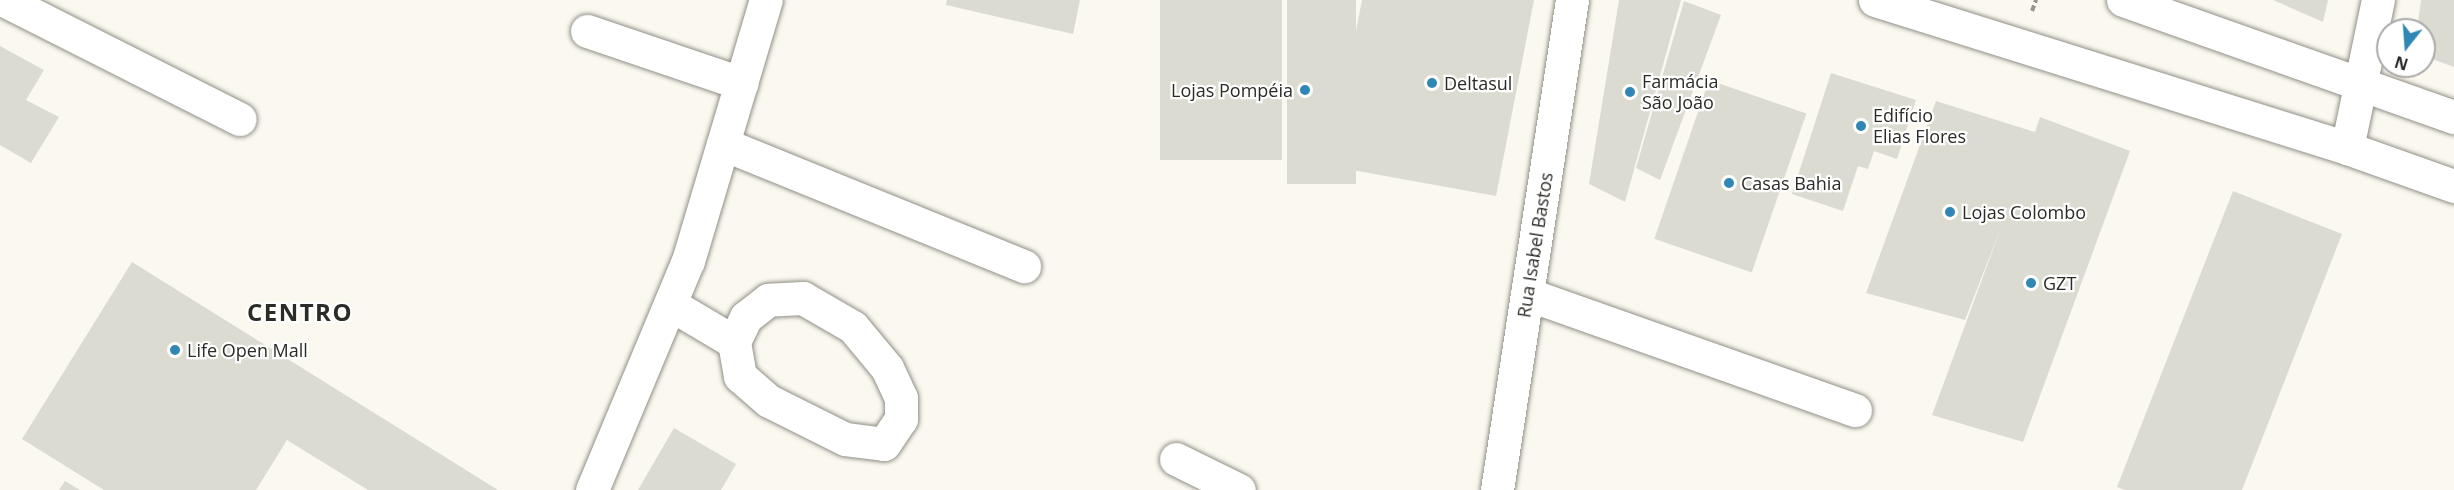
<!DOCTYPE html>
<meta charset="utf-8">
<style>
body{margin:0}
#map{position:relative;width:2454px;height:490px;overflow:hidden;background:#faf8ef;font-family:"Open Sans",sans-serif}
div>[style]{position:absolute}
.building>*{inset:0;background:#dcdbd2;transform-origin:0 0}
.path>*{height:4px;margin-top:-2px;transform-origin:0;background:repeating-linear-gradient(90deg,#96958e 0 6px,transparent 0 9px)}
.roads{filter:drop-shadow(0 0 2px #919088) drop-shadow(0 0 2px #919088)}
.minor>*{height:33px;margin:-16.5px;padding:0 16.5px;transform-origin:16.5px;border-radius:16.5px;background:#fff}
.major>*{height:33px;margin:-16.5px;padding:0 16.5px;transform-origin:16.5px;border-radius:16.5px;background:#fff}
.dots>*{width:16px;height:16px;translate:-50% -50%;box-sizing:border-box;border:3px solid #fff;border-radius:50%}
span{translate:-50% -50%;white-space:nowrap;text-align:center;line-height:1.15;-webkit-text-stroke:4.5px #fff;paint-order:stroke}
.poi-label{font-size:18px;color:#2b2b27}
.left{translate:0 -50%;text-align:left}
.right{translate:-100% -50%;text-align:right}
.street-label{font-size:18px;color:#2b2b27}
.district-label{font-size:24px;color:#2b2b27;font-weight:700;letter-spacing:1.5px}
.north{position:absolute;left:2376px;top:18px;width:60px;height:60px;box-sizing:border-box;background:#fff;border:2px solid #aaaaa9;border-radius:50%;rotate:197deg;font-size:16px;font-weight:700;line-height:24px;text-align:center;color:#2b2b27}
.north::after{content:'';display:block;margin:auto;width:21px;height:27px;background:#3087b5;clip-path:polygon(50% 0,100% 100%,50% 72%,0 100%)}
</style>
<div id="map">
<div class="building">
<i style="clip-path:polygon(947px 0,1080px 0,1073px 34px,946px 5px)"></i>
<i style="left:1160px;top:0;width:122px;height:160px"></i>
<i style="left:1287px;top:0;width:69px;height:184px"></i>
<i style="clip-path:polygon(1362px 0,1534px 0,1496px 196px,1330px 166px)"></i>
<i style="clip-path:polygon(1619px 0,1681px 0,1625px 202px,1589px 184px)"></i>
<i style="clip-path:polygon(2273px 0,2328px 0,2323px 22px)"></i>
<i style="clip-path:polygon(2421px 0,2454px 0,2454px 67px,2424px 56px,2424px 30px,2417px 30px)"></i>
<i style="clip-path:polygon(1684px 1px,1721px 15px,1660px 180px,1636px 168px)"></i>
<i style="clip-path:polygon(0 46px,44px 70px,26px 100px,59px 117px,31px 163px,0 145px)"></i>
<i style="clip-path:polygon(1831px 73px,1916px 100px,1897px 159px,1874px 151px,1868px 169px,1858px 166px,1843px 211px,1792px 194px)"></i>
<i style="left:1709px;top:80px;width:103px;height:168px;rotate:19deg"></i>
<i style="clip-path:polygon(1936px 101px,2035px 132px,2040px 117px,2130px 151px,2023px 442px,1932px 415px,2002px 225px,1965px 320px,1866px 293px)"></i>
<i style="clip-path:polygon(2233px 191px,2342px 234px,2242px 490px,2125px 490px,2117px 487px)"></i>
<i style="clip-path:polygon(132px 262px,498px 490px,368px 490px,287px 440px,256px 490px,104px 490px,22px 439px)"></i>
<i style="clip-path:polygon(674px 428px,736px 464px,721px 490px,638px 490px)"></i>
<i style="clip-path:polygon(65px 481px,80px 490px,59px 490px)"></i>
</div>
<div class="path">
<i style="left:2032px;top:11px;width:12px;rotate:-70deg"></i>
</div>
<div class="roads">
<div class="minor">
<i style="left:4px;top:0;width:264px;rotate:26.8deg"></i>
<i style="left:587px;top:31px;width:163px;rotate:18.7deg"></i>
<i style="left:723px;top:144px;width:325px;rotate:22.1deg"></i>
<i style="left:2347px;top:148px;width:151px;rotate:-78.2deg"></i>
<i style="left:1527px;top:294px;width:348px;rotate:19.5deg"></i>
<i style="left:670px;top:304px;width:74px;rotate:30.7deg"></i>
<i style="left:734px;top:342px;width:35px;rotate:80deg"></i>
<i style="left:740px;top:376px;width:38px;rotate:41deg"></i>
<i style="left:769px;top:401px;width:85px;rotate:26.6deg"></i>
<i style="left:845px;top:439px;width:39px;rotate:7deg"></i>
<i style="left:884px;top:444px;width:30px;rotate:-56deg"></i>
<i style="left:901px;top:419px;width:21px;rotate:-90deg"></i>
<i style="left:901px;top:398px;width:33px;rotate:-115deg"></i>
<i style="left:887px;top:368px;width:53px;rotate:-129.7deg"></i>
<i style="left:853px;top:327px;width:58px;rotate:-149.9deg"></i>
<i style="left:803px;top:298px;width:35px;rotate:177deg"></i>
<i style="left:768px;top:300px;width:28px;rotate:142deg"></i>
<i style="left:746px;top:317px;width:28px;rotate:116deg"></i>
<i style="left:1176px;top:459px;width:70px;rotate:26.2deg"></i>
<i style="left:592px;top:490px;width:248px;rotate:-67.3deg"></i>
<i style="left:688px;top:261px;width:272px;rotate:-73.4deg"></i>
<i style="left:1497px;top:490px;width:496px;rotate:-81.3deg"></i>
</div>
<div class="major">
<i style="left:1875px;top:0;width:495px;rotate:17.4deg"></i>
<i style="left:2347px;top:148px;width:114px;rotate:19.6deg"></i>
<i style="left:2123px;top:0;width:351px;rotate:19.5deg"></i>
</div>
</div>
<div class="dots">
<i style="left:1432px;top:83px;background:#3087b5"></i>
<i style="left:1305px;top:90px;background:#3087b5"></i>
<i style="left:1630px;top:92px;background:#3087b5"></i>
<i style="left:1861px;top:126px;background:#3087b5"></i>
<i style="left:1729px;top:183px;background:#3087b5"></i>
<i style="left:1950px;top:212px;background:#3087b5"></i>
<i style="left:2031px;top:283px;background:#3087b5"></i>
<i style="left:175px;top:350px;background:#3087b5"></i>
</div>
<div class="poi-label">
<span class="left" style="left:1642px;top:92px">Farmácia<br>São João</span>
<span class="left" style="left:1444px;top:83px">Deltasul</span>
<span class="right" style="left:1293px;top:90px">Lojas Pompéia</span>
<span class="left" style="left:1873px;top:126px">Edifício<br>Elias Flores</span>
<span class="left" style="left:1741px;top:183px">Casas Bahia</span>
<span class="left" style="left:1962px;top:212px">Lojas Colombo</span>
<span class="left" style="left:2043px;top:283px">GZT</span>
<span class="left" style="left:187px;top:350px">Life Open Mall</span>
</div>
<div class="street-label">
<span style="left:1535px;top:245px;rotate:-81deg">Rua Isabel Bastos</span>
</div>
<div class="district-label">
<span style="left:300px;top:312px">CENTRO</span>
</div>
<div class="north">N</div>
</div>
